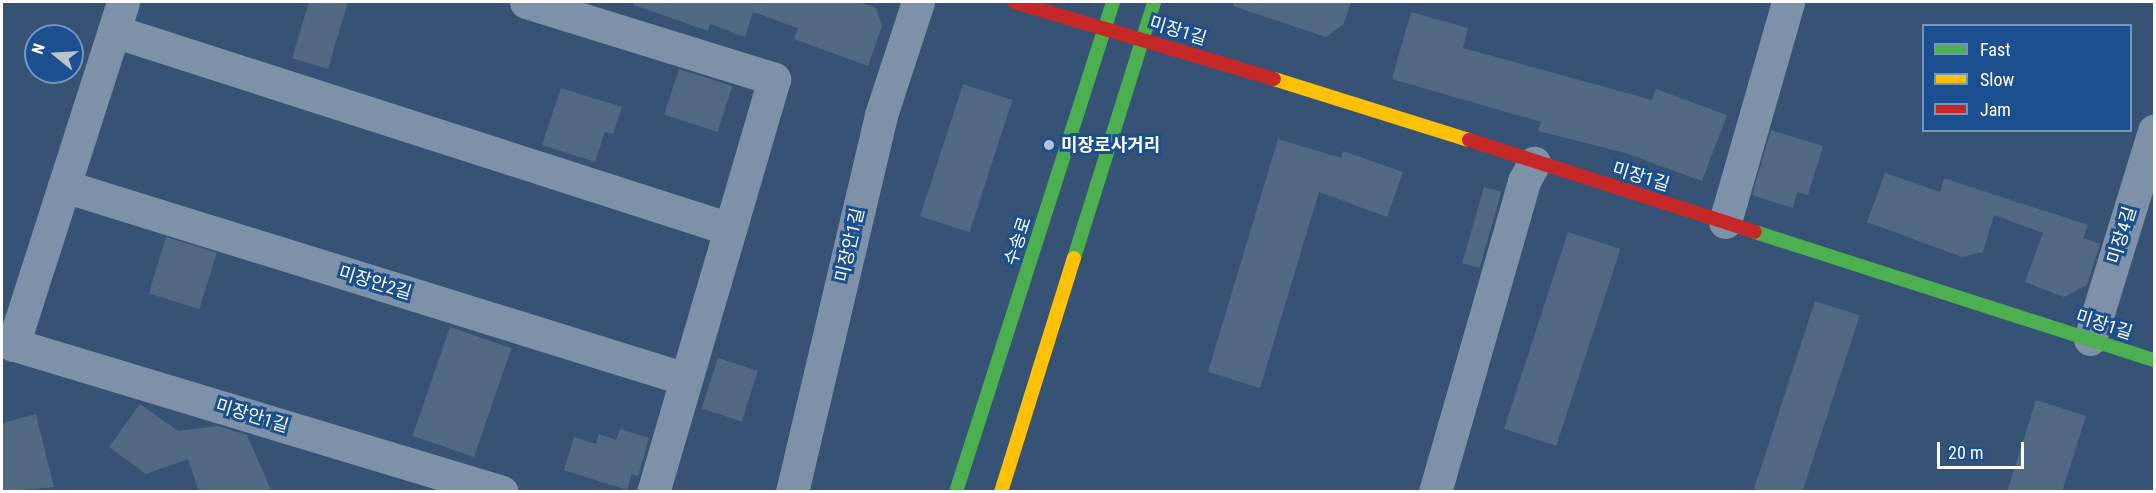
<!DOCTYPE html>
<meta charset="utf-8">
<style>
body{margin:0}
#map{position:relative;width:2156px;height:493px;overflow:hidden;background:#365274;font-family:"Roboto Condensed","Noto Sans KR",sans-serif}
div>[style]{position:absolute}
.building>*{inset:0;background:#526984;transform-origin:0 0}
.street>*{height:33px;margin:-16.5px;padding:0 16.5px;transform-origin:16.5px;border-radius:16.5px;background:#7d92a8}
.fast>*{height:14px;margin:-7px;padding:0 7px;transform-origin:7px;border-radius:7px;background:#4caf50}
.slow>*{height:14px;margin:-7px;padding:0 7px;transform-origin:7px;border-radius:7px;background:#ffc107}
.jam>*{height:14px;margin:-7px;padding:0 7px;transform-origin:7px;border-radius:7px;background:#c62828}
.dots>*{width:16px;height:16px;translate:-50% -50%;box-sizing:border-box;border:3px solid #1b4f8f;border-radius:50%}
span{translate:-50% -50%;white-space:nowrap;text-align:center;line-height:1.15;-webkit-text-stroke:6px #1b4f8f;paint-order:stroke}
.street-label{font-size:18px;color:#fff}
.poi-label{font-size:18px;color:#fff;font-weight:700}
.left{translate:0 -50%;text-align:left}
.frame{position:absolute;inset:0;border:3px solid #fff;pointer-events:none}
.legend{position:absolute;left:1922px;top:24px;width:210px;height:108px;box-sizing:border-box;background:#1b4f8f;border:2px solid #7695bc;margin:0;padding:8px 10px;list-style:none;font-size:18px;color:#fff}
.legend li{display:flex;align-items:center;gap:12px;height:30px}
.legend b{width:30px;border:2px solid #7695bc}
.north{position:absolute;left:24px;top:24px;width:60px;height:60px;box-sizing:border-box;background:#1b4f8f;border:2px solid #7695bc;border-radius:50%;rotate:288deg;font-size:16px;font-weight:700;line-height:24px;text-align:center;color:#fff}
.north::after{content:'';display:block;margin:auto;width:21px;height:27px;background:#b9c2ce;clip-path:polygon(50% 0,100% 100%,50% 72%,0 100%)}
.scale{position:absolute;left:1937px;top:442px;width:87px;height:27px;box-sizing:border-box;border:3px solid #fff;border-top:0;padding-left:8px;font-size:18px;line-height:21px;white-space:nowrap;color:#fff;-webkit-text-stroke:4px #1b4f8f;paint-order:stroke}
</style>
<div id="map">
<div class="building">
<i style="clip-path:polygon(309px 2px,348px 2px,328px 69px,292px 58px)"></i>
<i style="clip-path:polygon(634px 2px,859px 2px,876px 8px,882px 26px,868px 66px,794px 39px,798px 28px,753px 12px,745px 37px,710px 24px,708px 31px,634px 5px)"></i>
<i style="clip-path:polygon(1234px 2px,1351px 2px,1343px 25px,1326px 37px,1233px 6px)"></i>
<i style="clip-path:polygon(1411px 12px,1468px 28px,1463px 48px,1652px 100px,1656px 89px,1727px 115px,1702px 181px,1625px 153px,1538px 131px,1541px 122px,1392px 79px)"></i>
<i style="left:679px;top:69px;width:56px;height:48px;rotate:18deg"></i>
<i style="left:963px;top:84px;width:52px;height:139px;rotate:18deg"></i>
<i style="clip-path:polygon(561px 88px,622px 107px,613px 134px,605px 132px,595px 162px,542px 145px)"></i>
<i style="clip-path:polygon(1771px 130px,1823px 146px,1808px 195px,1797px 192px,1793px 208px,1752px 195px)"></i>
<i style="clip-path:polygon(1278px 139px,1341px 158px,1343px 151px,1403px 172px,1387px 217px,1319px 192px,1260px 388px,1208px 372px)"></i>
<i style="clip-path:polygon(1885px 173px,1940px 192px,1944px 178px,2088px 225px,2083px 238px,2100px 244px,2087px 285px,2064px 297px,2025px 282px,2043px 233px,1994px 215px,1983px 252px,1962px 257px,1867px 222px)"></i>
<i style="left:1484px;top:187px;width:18px;height:79px;rotate:16deg"></i>
<i style="left:1568px;top:232px;width:55px;height:207px;rotate:18deg"></i>
<i style="left:166px;top:237px;width:53px;height:59px;rotate:17deg"></i>
<i style="left:1815px;top:301px;width:47px;height:201px;rotate:18deg"></i>
<i style="left:450px;top:327px;width:65px;height:115px;rotate:19deg"></i>
<i style="left:718px;top:358px;width:42px;height:53px;rotate:18deg"></i>
<i style="clip-path:polygon(2036px 400px,2086px 416px,2062px 492px,2007px 492px)"></i>
<i style="clip-path:polygon(140px 404px,178px 431px,218px 426px,247px 435px,272px 492px,199px 492px,188px 459px,146px 474px,109px 447px)"></i>
<i style="clip-path:polygon(36px 414px,54px 487px,2px 492px,2px 423px)"></i>
<i style="clip-path:polygon(620px 429px,649px 438px,638px 476px,632px 474px,627px 490px,564px 470px,574px 437px,596px 444px,599px 434px,616px 440px)"></i>
</div>
<div class="street">
<i style="left:526px;top:2px;width:260px;rotate:17.2deg"></i>
<i style="left:774px;top:79px;width:430px;rotate:106.3deg"></i>
<i style="left:114px;top:31px;width:647px;rotate:17.82deg"></i>
<i style="left:64px;top:186px;width:651px;rotate:17.24deg"></i>
<i style="left:1725px;top:222px;width:229px;rotate:-74deg"></i>
<i style="left:2090px;top:339px;width:218px;rotate:-72.9deg"></i>
<i style="left:2px;top:341px;width:522px;rotate:16.8deg"></i>
<i style="left:13px;top:345px;width:360px;rotate:-72.2deg"></i>
<i style="left:792px;top:492px;width:387px;rotate:-76.7deg"></i>
<i style="left:881px;top:115px;width:119px;rotate:-71.9deg"></i>
<i style="left:1435px;top:492px;width:323px;rotate:-74deg"></i>
<i style="left:1524px;top:181px;width:21px;rotate:-61deg"></i>
</div>
<div class="fast">
<i style="left:1755px;top:232px;width:419px;rotate:17.8deg"></i>
<i style="left:1074px;top:258px;width:268px;rotate:-72.6deg"></i>
<i style="left:956px;top:492px;width:515px;rotate:-72.23deg"></i>
</div>
<div class="slow">
<i style="left:1274px;top:79px;width:204px;rotate:17.4deg"></i>
<i style="left:1001px;top:492px;width:245px;rotate:-72.7deg"></i>
</div>
<div class="jam">
<i style="left:1014px;top:2px;width:271px;rotate:16.5deg"></i>
<i style="left:1469px;top:140px;width:300px;rotate:17.8deg"></i>
</div>
<div class="dots">
<i style="left:1049px;top:145px;background:#b9c2ce"></i>
</div>
<div class="street-label">
<span style="left:1178px;top:31px;rotate:17deg">미장1길</span>
<span style="left:1641px;top:177px;rotate:17deg">미장1길</span>
<span style="left:2122px;top:235px;rotate:-73deg">미장4길</span>
<span style="left:1018px;top:241px;rotate:-72deg">수송로</span>
<span style="left:850px;top:245px;rotate:-77deg">미장안1길</span>
<span style="left:375px;top:283px;rotate:17deg">미장안2길</span>
<span style="left:2104px;top:325px;rotate:18deg">미장1길</span>
<span style="left:252px;top:416px;rotate:17deg">미장안1길</span>
</div>
<div class="poi-label">
<span class="left" style="left:1061px;top:145px">미장로사거리</span>
</div>
<div class="frame"></div>
<ul class="legend">
<li><b style="height:8px;background:#4caf50"></b>Fast</li>
<li><b style="height:8px;background:#ffc107"></b>Slow</li>
<li><b style="height:8px;background:#c62828"></b>Jam</li>
</ul>
<div class="north">N</div>
<div class="scale">20 m</div>
</div>
